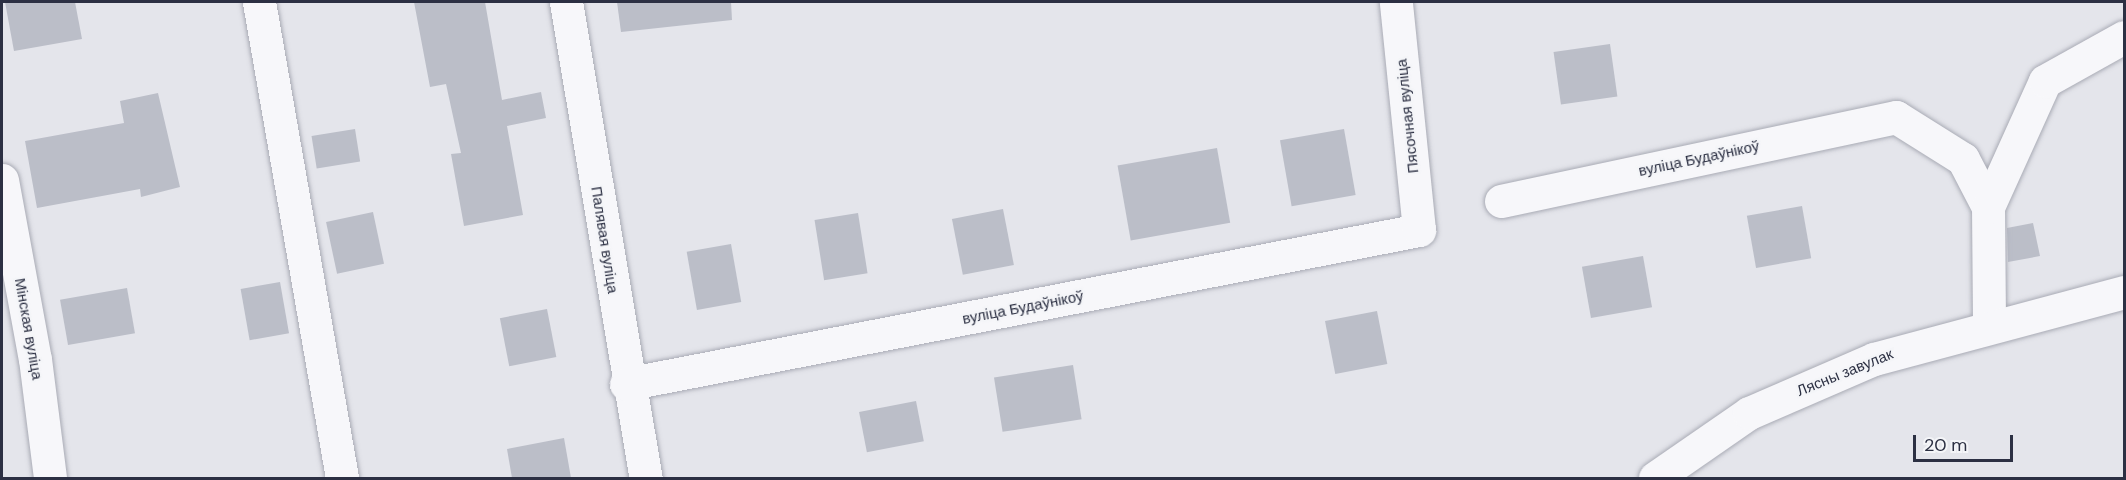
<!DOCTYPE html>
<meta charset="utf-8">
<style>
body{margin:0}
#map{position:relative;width:2126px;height:480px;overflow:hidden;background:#e4e5eb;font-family:"DM Sans",sans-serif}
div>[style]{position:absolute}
.building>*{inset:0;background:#bbbec8;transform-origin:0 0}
.roads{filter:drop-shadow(0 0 2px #a9abb5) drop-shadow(0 0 2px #a9abb5)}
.minor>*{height:33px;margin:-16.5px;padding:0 16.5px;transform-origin:16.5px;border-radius:16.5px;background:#f7f7fa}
span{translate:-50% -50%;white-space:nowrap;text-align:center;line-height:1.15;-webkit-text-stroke:4.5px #f4f5f8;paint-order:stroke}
.street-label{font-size:15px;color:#2c3043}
.frame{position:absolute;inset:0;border:3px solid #2c3043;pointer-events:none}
.scale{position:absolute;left:1913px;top:435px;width:100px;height:27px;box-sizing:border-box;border:3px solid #2c3043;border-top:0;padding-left:8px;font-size:18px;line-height:21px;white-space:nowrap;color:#2c3043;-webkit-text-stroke:4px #f4f5f8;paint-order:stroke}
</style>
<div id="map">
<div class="building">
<i style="clip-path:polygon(5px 2px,75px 2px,82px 39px,14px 51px)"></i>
<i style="clip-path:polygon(414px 2px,485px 2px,502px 100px,541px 92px,546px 118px,507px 126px,523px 215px,464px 226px,451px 154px,461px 153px,446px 84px,430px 87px)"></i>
<i style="clip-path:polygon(617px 2px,731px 2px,732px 20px,621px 32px)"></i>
<i style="left:1610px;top:44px;width:53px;height:57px;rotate:82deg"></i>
<i style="clip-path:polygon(158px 93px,180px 187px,141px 197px,140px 189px,37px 208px,25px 141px,124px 123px,120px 101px)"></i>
<i style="left:355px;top:129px;width:33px;height:44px;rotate:81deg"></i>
<i style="left:1344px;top:129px;width:67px;height:65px;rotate:80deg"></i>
<i style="left:1217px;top:148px;width:76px;height:101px;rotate:80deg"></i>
<i style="left:1802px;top:206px;width:53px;height:56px;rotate:80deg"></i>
<i style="left:1003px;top:209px;width:57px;height:52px;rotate:79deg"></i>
<i style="left:373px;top:212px;width:53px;height:48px;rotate:78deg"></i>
<i style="left:858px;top:213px;width:61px;height:44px;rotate:81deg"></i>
<i style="clip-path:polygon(2033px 223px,2040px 256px,2008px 262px,2007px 228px)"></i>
<i style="left:731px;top:244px;width:59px;height:45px;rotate:80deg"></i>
<i style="left:1643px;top:256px;width:52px;height:62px;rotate:80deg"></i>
<i style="left:280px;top:282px;width:52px;height:40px;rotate:80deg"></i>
<i style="left:127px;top:288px;width:46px;height:68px;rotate:80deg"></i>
<i style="left:547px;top:309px;width:49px;height:48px;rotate:79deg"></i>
<i style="left:1377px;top:311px;width:54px;height:53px;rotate:79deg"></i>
<i style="left:1073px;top:365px;width:55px;height:80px;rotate:81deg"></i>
<i style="left:916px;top:401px;width:41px;height:58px;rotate:79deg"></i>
<i style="clip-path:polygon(564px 438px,571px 478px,512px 478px,507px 449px)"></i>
</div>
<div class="roads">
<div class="minor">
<i style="left:259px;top:2px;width:483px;rotate:80.1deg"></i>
<i style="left:566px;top:2px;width:483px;rotate:80.5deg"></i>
<i style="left:2px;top:180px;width:182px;rotate:79.6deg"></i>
<i style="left:35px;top:359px;width:120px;rotate:82.8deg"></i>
<i style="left:1501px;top:201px;width:404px;rotate:-12deg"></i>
<i style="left:1896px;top:117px;width:79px;rotate:32.1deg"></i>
<i style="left:1963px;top:159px;width:54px;rotate:62.5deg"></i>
<i style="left:1988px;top:207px;width:119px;rotate:89.5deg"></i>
<i style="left:1988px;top:207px;width:138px;rotate:-65.7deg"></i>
<i style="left:2045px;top:81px;width:90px;rotate:-29.1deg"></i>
<i style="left:626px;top:384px;width:808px;rotate:-10.99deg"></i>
<i style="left:1419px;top:230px;width:229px;rotate:-95.8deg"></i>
<i style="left:1655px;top:478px;width:114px;rotate:-34.7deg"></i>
<i style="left:1749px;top:413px;width:136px;rotate:-23.4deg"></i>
<i style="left:1874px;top:359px;width:259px;rotate:-15deg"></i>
</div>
</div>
<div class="street-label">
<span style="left:1408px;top:116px;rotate:-96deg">Пясочная вуліца</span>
<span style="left:1699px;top:159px;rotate:-12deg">вуліца Будаўнікоў</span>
<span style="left:604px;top:240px;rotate:81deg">Палявая вуліца</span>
<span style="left:1023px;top:308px;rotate:-11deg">вуліца Будаўнікоў</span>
<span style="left:28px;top:329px;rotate:80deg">Мінская вуліца</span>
<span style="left:1845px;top:373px;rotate:-22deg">Лясны завулак</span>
</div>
<div class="frame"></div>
<div class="scale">20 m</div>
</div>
